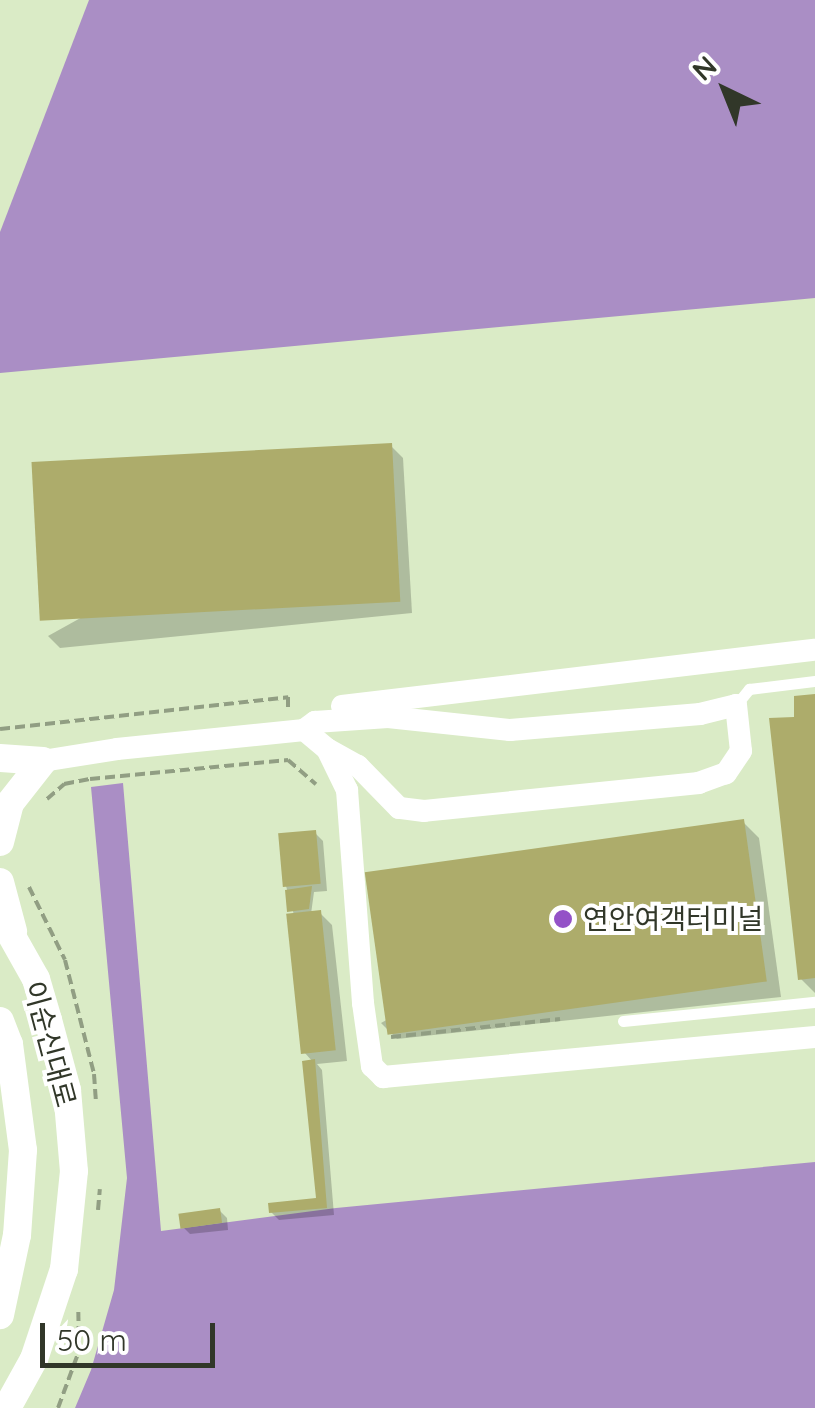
<!DOCTYPE html>
<meta charset="utf-8">
<style>
body{margin:0}
#map{position:relative;width:815px;height:1408px;overflow:hidden;background:#daebc6;font-family:Quicksand,"Noto Sans KR",sans-serif}
div>[style]{position:absolute}
.water>*{inset:0;background:#aa8ec5}
.shadow>*{inset:0;background:#0003}
.building>*{inset:0;background:#adac6b;transform-origin:0 0}
.path>*{height:4px;margin-top:-2px;transform-origin:0;background:repeating-linear-gradient(90deg,#919e83 0 10px,transparent 0 15px)}
.service>*{height:11px;margin:-5.5px;padding:0 5.5px;transform-origin:5.5px;border-radius:5.5px;background:#fff}
.minor>*{height:22px;margin:-11px;padding:0 11px;transform-origin:11px;border-radius:11px;background:#fff}
.tertiary>*{height:28px;margin:-14px;padding:0 14px;transform-origin:14px;border-radius:14px;background:#fff}
.dots>*{width:28px;height:28px;translate:-50% -50%;box-sizing:border-box;border:5px solid #fff;border-radius:50%}
span{translate:-50% -50%;white-space:nowrap;text-align:center;line-height:1.15;-webkit-text-stroke:8px #fff;paint-order:stroke}
.poi-label{font-size:28px;color:#313729}
.left{translate:0 -50%;text-align:left}
.street-label{font-size:28px;color:#313729}
.north{position:absolute;left:675px;top:40px;width:100px;height:100px;-webkit-text-stroke:8px #fff;paint-order:stroke;rotate:317deg;font-size:28px;font-weight:700;line-height:40px;text-align:center;color:#313729}
.north::after{content:'';display:block;margin:auto;width:35px;height:45px;background:#313729;clip-path:polygon(50% 0,100% 100%,50% 72%,0 100%)}
.scale{position:absolute;left:40px;top:1323px;width:175px;height:45px;box-sizing:border-box;border:5px solid #313729;border-top:0;padding-left:12px;font-size:30px;line-height:35px;white-space:nowrap;color:#313729;-webkit-text-stroke:8px #fff;paint-order:stroke}
</style>
<div id="map">
<div class="water">
<i style="clip-path:polygon(89px 0,815px 0,815px 298px,0 373px,0 232px)"></i>
<i style="clip-path:polygon(123px 783px,161px 1231px,336px 1208px,815px 1162px,815px 1408px,75px 1408px,91px 1370px,114px 1290px,127px 1178px,91px 787px)"></i>
</div>
<div class="shadow">
<i style="clip-path:polygon(391px 446px,403px 458px,412px 613px,60px 648px,48px 636px)"></i>
<i style="clip-path:polygon(815px 697px,815px 993px,801px 979px,796px 720px)"></i>
<i style="clip-path:polygon(743px 822px,759px 838px,781px 997px,397px 1039px,381px 1023px)"></i>
<i style="clip-path:polygon(315px 833px,323px 841px,327px 891px,314px 892px,311px 914px,320px 913px,332px 925px,347px 1061px,317px 1064px,322px 1070px,334px 1215px,279px 1220px,271px 1212px,318px 1201px,313px 1062px,304px 1052px,294px 915px,286px 886px)"></i>
<i style="clip-path:polygon(219px 1210px,227px 1218px,228px 1230px,190px 1234px,182px 1226px)"></i>
</div>
<div class="building">
<i style="left:392px;top:443px;width:159px;height:361px;rotate:87deg"></i>
<i style="clip-path:polygon(815px 694px,815px 978px,798px 980px,769px 718px,794px 717px,794px 696px)"></i>
<i style="left:744px;top:819px;width:164px;height:383px;rotate:82deg"></i>
<i style="left:316px;top:830px;width:54px;height:38px;rotate:85deg"></i>
<i style="clip-path:polygon(312px 886px,309px 909px,287px 912px,285px 890px)"></i>
<i style="left:321px;top:910px;width:141px;height:35px;rotate:84deg"></i>
<i style="clip-path:polygon(315px 1059px,327px 1208px,269px 1213px,268px 1203px,316px 1198px,302px 1061px)"></i>
<i style="left:220px;top:1208px;width:15px;height:42px;rotate:82deg"></i>
</div>
<div class="path">
<i style="left:0;top:729px;width:290px;rotate:-6.3deg"></i>
<i style="left:288px;top:697px;width:10px;rotate:90deg"></i>
<i style="left:47px;top:799px;width:23px;rotate:-41deg"></i>
<i style="left:64px;top:784px;width:26px;rotate:-11deg"></i>
<i style="left:90px;top:779px;width:199px;rotate:-5.5deg"></i>
<i style="left:288px;top:760px;width:37px;rotate:41deg"></i>
<i style="left:29px;top:887px;width:81px;rotate:63.7deg"></i>
<i style="left:65px;top:960px;width:118px;rotate:75.7deg"></i>
<i style="left:94px;top:1074px;width:26px;rotate:86deg"></i>
<i style="left:391px;top:1037px;width:170px;rotate:-6.1deg"></i>
<i style="left:98px;top:1210px;width:21px;rotate:-85deg"></i>
<i style="left:58px;top:1408px;width:61px;rotate:-69.8deg"></i>
<i style="left:79px;top:1351px;width:39px;rotate:-91deg"></i>
</div>
<div class="service">
<i style="left:736px;top:705px;width:21px;rotate:-51deg"></i>
<i style="left:749px;top:689px;width:66px;rotate:-6.9deg"></i>
<i style="left:623px;top:1021px;width:193px;rotate:-5.7deg"></i>
</div>
<div class="minor">
<i style="left:342px;top:706px;width:476px;rotate:-6.8deg"></i>
<i style="left:327px;top:749px;width:46px;rotate:64deg"></i>
<i style="left:347px;top:790px;width:214px;rotate:85.7deg"></i>
<i style="left:363px;top:1003px;width:64px;rotate:81.9deg"></i>
<i style="left:372px;top:1066px;width:16px;rotate:45deg"></i>
<i style="left:383px;top:1077px;width:434px;rotate:-5.3deg"></i>
<i style="left:30px;top:763px;width:88px;rotate:-9.1deg"></i>
<i style="left:117px;top:749px;width:188px;rotate:-5.8deg"></i>
<i style="left:304px;top:730px;width:14px;rotate:-36deg"></i>
<i style="left:315px;top:722px;width:73px;rotate:-3.9deg"></i>
<i style="left:388px;top:717px;width:123px;rotate:6.1deg"></i>
<i style="left:510px;top:730px;width:191px;rotate:-4.8deg"></i>
<i style="left:700px;top:714px;width:37px;rotate:-14deg"></i>
<i style="left:736px;top:705px;width:46px;rotate:83.8deg"></i>
<i style="left:741px;top:751px;width:27px;rotate:124deg"></i>
<i style="left:726px;top:773px;width:29px;rotate:160deg"></i>
<i style="left:699px;top:783px;width:276px;rotate:174.2deg"></i>
<i style="left:424px;top:811px;width:25px;rotate:-173deg"></i>
<i style="left:399px;top:808px;width:59px;rotate:-134.3deg"></i>
<i style="left:358px;top:766px;width:35px;rotate:-151deg"></i>
<i style="left:327px;top:749px;width:30px;rotate:-140deg"></i>
</div>
<div class="tertiary">
<i style="left:0;top:758px;width:43px;rotate:4deg"></i>
<i style="left:0;top:842px;width:40px;rotate:-75.6deg"></i>
<i style="left:10px;top:803px;width:53px;rotate:-51.8deg"></i>
<i style="left:0;top:882px;width:51px;rotate:75.1deg"></i>
<i style="left:0;top:915px;width:73px;rotate:60.6deg"></i>
<i style="left:36px;top:979px;width:43px;rotate:73.7deg"></i>
<i style="left:48px;top:1020px;width:73px;rotate:74.8deg"></i>
<i style="left:67px;top:1090px;width:81px;rotate:85.1deg"></i>
<i style="left:74px;top:1171px;width:99px;rotate:95.8deg"></i>
<i style="left:64px;top:1269px;width:95px;rotate:108.4deg"></i>
<i style="left:34px;top:1359px;width:56px;rotate:118.9deg"></i>
<i style="left:0;top:1021px;width:25px;rotate:69deg"></i>
<i style="left:9px;top:1044px;width:107px;rotate:82.5deg"></i>
<i style="left:23px;top:1150px;width:85px;rotate:94deg"></i>
<i style="left:17px;top:1235px;width:82px;rotate:102deg"></i>
</div>
<div class="dots">
<i style="left:563px;top:919px;background:#9452c7"></i>
</div>
<div class="poi-label">
<span class="left" style="left:583px;top:919px">연안여객터미널</span>
</div>
<div class="street-label">
<span style="left:50px;top:1044px;rotate:75deg">이순신대로</span>
</div>
<div class="north">N</div>
<div class="scale">50 m</div>
</div>
